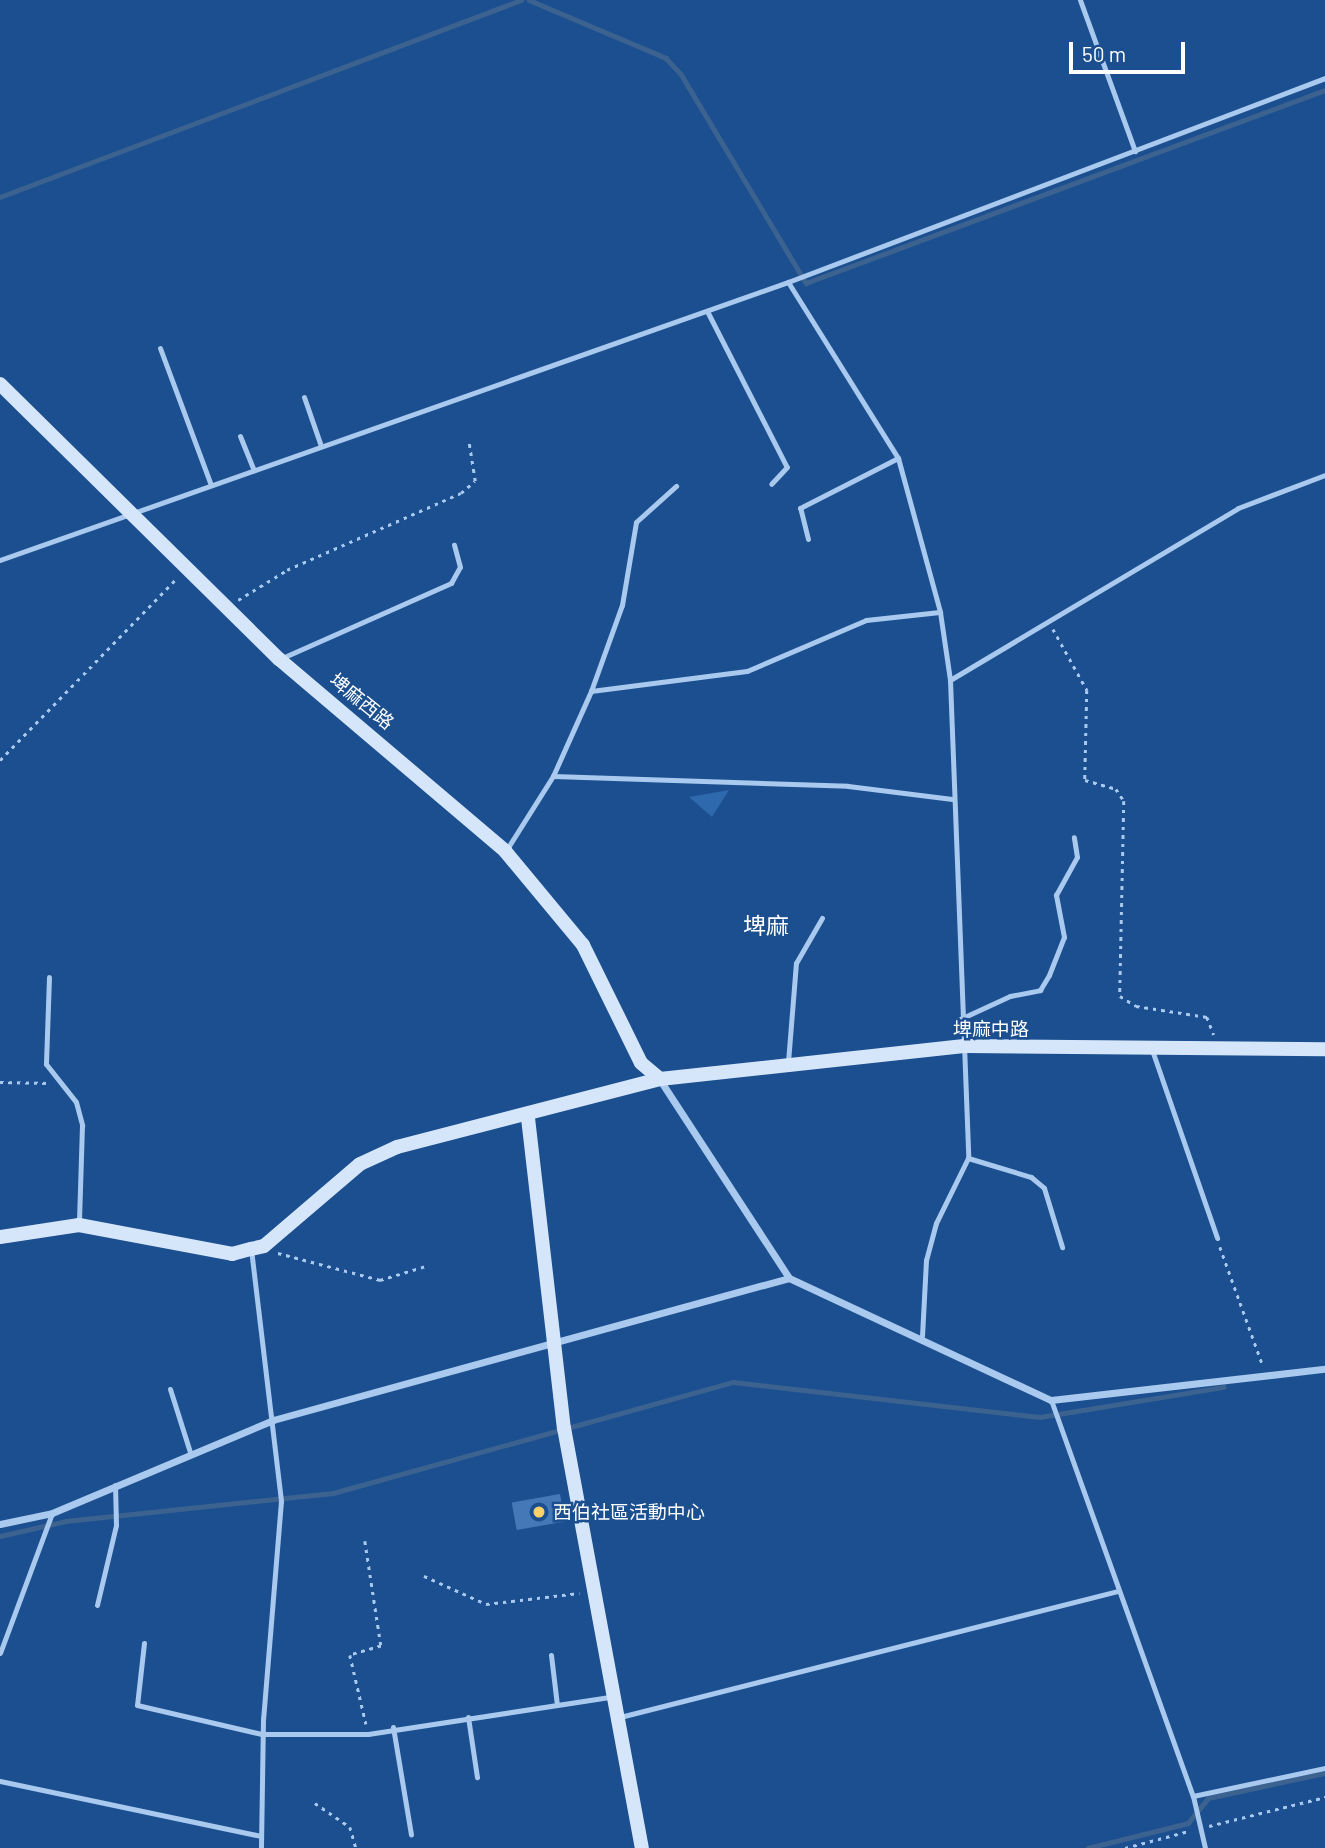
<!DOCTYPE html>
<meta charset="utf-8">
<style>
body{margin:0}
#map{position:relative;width:1325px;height:1848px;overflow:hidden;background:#1b4f8f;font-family:Barlow,"Noto Sans TC",sans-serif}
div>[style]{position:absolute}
.green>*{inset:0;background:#2e69ad}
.stream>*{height:4.5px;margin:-2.25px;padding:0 2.25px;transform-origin:2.25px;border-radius:2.25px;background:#3c6290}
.building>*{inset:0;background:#4478b7;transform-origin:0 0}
.path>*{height:2.5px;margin-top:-1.25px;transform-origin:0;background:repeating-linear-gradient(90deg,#a9c9ee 0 3.5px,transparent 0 8.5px)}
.lane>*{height:5px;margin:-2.5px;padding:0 2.5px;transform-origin:2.5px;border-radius:2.5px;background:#a9c9ee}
.street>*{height:7px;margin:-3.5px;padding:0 3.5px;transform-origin:3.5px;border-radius:3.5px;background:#a9c9ee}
.secondary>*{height:14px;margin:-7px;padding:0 7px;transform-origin:7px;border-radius:7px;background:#d6e6fa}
.dots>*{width:19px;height:19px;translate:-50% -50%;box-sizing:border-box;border:4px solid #1b4f8f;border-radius:50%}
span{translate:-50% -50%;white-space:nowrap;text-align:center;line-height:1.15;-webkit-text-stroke:5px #1b4f8f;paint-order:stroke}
.street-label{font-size:19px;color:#fff}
.poi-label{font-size:19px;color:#fff}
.left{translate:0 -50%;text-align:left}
.quarter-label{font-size:23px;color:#fff}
.scale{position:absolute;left:1069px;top:42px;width:116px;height:32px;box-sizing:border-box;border:4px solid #fff;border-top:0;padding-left:9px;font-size:21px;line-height:24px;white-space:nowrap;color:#fff;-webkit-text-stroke:5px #1b4f8f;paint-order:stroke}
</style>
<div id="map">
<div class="green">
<i style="clip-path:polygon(729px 790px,712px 817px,689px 797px)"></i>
</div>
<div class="stream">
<i style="left:529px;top:0;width:149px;rotate:22.9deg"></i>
<i style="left:666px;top:58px;width:22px;rotate:47deg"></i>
<i style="left:681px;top:74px;width:244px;rotate:59.1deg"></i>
<i style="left:806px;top:283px;width:554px;rotate:-20.4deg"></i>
<i style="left:0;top:197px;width:557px;rotate:-20.71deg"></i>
<i style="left:0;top:1536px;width:68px;rotate:-12.8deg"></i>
<i style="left:66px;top:1521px;width:268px;rotate:-6deg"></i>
<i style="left:333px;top:1493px;width:415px;rotate:-15.5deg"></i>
<i style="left:733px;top:1382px;width:309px;rotate:6.5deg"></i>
<i style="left:1040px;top:1417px;width:186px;rotate:-9.3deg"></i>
<i style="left:1088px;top:1848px;width:103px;rotate:-14deg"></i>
<i style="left:1188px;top:1823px;width:32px;rotate:-51deg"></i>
<i style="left:1208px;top:1798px;width:120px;rotate:-12.1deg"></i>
</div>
<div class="building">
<i style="left:560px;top:1494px;width:28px;height:49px;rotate:80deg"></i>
</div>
<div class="path">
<i style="left:238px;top:600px;width:57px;rotate:-31.5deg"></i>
<i style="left:287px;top:570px;width:190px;rotate:-23.9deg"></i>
<i style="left:461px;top:493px;width:18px;rotate:-41deg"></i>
<i style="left:475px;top:481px;width:38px;rotate:-99deg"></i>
<i style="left:1053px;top:629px;width:70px;rotate:60.9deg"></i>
<i style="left:1087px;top:690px;width:90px;rotate:91.3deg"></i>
<i style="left:1085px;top:780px;width:32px;rotate:16deg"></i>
<i style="left:1116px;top:789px;width:14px;rotate:56deg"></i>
<i style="left:1124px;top:801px;width:195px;rotate:91.2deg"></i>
<i style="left:1120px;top:996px;width:19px;rotate:32deg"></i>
<i style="left:1136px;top:1006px;width:72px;rotate:8.8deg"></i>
<i style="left:1207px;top:1017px;width:19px;rotate:69deg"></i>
<i style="left:0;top:760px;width:252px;rotate:-45.8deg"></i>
<i style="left:0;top:1082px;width:49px;rotate:1.2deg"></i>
<i style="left:1220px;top:1247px;width:127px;rotate:70.1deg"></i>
<i style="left:278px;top:1253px;width:106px;rotate:14.8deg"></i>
<i style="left:380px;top:1280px;width:51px;rotate:-17deg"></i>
<i style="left:365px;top:1541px;width:106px;rotate:81.3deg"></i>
<i style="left:381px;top:1646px;width:32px;rotate:164deg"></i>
<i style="left:350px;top:1655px;width:71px;rotate:76.9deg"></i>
<i style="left:424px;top:1576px;width:68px;rotate:24.3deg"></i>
<i style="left:486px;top:1604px;width:94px;rotate:-6.7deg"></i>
<i style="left:315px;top:1803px;width:42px;rotate:34.4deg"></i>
<i style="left:350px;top:1827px;width:22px;rotate:74deg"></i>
<i style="left:1209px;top:1826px;width:120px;rotate:-14deg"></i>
<i style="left:1125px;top:1848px;width:66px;rotate:-14.9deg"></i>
</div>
<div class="lane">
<i style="left:1080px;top:0;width:161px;rotate:70deg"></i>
<i style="left:788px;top:282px;width:208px;rotate:58deg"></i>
<i style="left:898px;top:458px;width:160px;rotate:74.7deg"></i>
<i style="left:940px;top:612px;width:69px;rotate:81.6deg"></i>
<i style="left:950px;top:680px;width:478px;rotate:87.8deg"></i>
<i style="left:968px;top:1158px;width:72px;rotate:116.2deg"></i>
<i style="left:936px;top:1223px;width:38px;rotate:105deg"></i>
<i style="left:926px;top:1260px;width:76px;rotate:93deg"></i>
<i style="left:707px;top:311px;width:175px;rotate:62.9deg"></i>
<i style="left:787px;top:467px;width:23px;rotate:133deg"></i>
<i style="left:160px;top:348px;width:146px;rotate:69.6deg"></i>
<i style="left:304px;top:397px;width:52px;rotate:70.9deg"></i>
<i style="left:240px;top:436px;width:37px;rotate:68deg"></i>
<i style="left:808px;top:539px;width:32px;rotate:-104deg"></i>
<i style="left:800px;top:508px;width:110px;rotate:-27deg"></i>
<i style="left:0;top:560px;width:836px;rotate:-19.43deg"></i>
<i style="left:788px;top:282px;width:574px;rotate:-20.8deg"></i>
<i style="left:282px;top:658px;width:185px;rotate:-23.9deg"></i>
<i style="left:451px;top:583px;width:18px;rotate:-61deg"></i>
<i style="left:460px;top:567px;width:23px;rotate:-105deg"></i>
<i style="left:950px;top:680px;width:335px;rotate:-30.8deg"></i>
<i style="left:1238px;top:508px;width:93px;rotate:-20.8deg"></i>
<i style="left:591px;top:691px;width:91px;rotate:-70.2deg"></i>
<i style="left:622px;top:605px;width:84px;rotate:-80.4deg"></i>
<i style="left:636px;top:522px;width:54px;rotate:-42deg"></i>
<i style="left:553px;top:776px;width:295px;rotate:1.9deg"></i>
<i style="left:848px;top:786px;width:105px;rotate:7.1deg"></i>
<i style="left:507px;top:849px;width:86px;rotate:-57.8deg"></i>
<i style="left:553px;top:776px;width:93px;rotate:-65.9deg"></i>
<i style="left:591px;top:691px;width:157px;rotate:-7.3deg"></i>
<i style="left:747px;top:671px;width:129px;rotate:-23.2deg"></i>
<i style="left:866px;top:620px;width:74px;rotate:-6.2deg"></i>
<i style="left:49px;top:977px;width:87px;rotate:92deg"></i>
<i style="left:46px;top:1064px;width:48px;rotate:51.7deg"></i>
<i style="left:76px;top:1102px;width:24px;rotate:75deg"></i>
<i style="left:82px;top:1125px;width:97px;rotate:91.8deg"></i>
<i style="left:960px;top:1019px;width:55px;rotate:-24.7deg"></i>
<i style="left:1010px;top:996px;width:31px;rotate:-11deg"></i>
<i style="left:1040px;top:990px;width:17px;rotate:-59deg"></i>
<i style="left:1049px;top:975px;width:41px;rotate:-68.5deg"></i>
<i style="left:1064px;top:937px;width:43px;rotate:-100.8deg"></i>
<i style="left:1056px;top:895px;width:43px;rotate:-61.1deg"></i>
<i style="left:1077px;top:857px;width:20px;rotate:-99deg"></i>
<i style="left:1152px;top:1050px;width:199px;rotate:70.9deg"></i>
<i style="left:788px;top:1062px;width:99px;rotate:-85.4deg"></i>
<i style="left:796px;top:963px;width:52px;rotate:-60deg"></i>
<i style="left:968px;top:1158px;width:66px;rotate:16.8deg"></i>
<i style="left:1031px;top:1177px;width:17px;rotate:40deg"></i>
<i style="left:1044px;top:1188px;width:62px;rotate:73deg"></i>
<i style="left:251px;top:1249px;width:254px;rotate:83.2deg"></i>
<i style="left:281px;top:1501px;width:219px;rotate:94.7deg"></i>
<i style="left:263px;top:1719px;width:129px;rotate:90.9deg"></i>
<i style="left:170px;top:1389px;width:66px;rotate:72.4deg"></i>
<i style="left:1051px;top:1400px;width:421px;rotate:70.3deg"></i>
<i style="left:1193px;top:1796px;width:53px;rotate:77deg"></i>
<i style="left:97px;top:1605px;width:82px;rotate:-76.6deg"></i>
<i style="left:116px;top:1525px;width:40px;rotate:-91.4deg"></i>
<i style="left:144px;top:1643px;width:62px;rotate:96.4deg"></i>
<i style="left:137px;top:1705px;width:128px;rotate:13.1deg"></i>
<i style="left:262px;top:1734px;width:106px"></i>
<i style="left:368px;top:1734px;width:246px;rotate:-8.7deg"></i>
<i style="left:0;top:1653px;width:149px;rotate:-69.6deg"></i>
<i style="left:551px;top:1655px;width:50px;rotate:83.2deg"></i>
<i style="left:468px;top:1717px;width:61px;rotate:81.5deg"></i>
<i style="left:620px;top:1717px;width:514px;rotate:-14.2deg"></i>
<i style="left:393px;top:1727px;width:109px;rotate:80.5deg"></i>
<i style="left:0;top:1781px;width:266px;rotate:11.9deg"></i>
<i style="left:1193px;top:1796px;width:135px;rotate:-12deg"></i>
</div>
<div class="street">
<i style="left:660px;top:1080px;width:236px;rotate:56.9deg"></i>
<i style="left:789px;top:1278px;width:289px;rotate:25deg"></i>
<i style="left:1051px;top:1400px;width:276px;rotate:-6.5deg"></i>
<i style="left:0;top:1524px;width:53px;rotate:-11.9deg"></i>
<i style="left:52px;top:1513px;width:240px;rotate:-22.8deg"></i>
<i style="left:273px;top:1420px;width:535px;rotate:-15.39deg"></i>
</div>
<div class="secondary">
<i style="left:0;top:384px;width:392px;rotate:44.6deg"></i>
<i style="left:279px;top:659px;width:297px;rotate:40.3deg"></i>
<i style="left:505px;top:851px;width:122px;rotate:50.3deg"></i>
<i style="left:583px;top:945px;width:131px;rotate:63.8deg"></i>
<i style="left:641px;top:1063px;width:25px;rotate:40deg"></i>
<i style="left:528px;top:1118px;width:312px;rotate:83.4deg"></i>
<i style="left:564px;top:1428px;width:427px;rotate:79.5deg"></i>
<i style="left:0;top:1237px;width:80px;rotate:-8.6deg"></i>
<i style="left:79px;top:1225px;width:156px;rotate:10.7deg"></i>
<i style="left:232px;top:1254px;width:20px;rotate:-15deg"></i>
<i style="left:251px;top:1249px;width:13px;rotate:-13deg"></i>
<i style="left:264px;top:1246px;width:126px;rotate:-40.5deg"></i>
<i style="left:360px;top:1164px;width:41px;rotate:-24.7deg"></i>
<i style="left:397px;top:1147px;width:272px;rotate:-14.5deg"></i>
<i style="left:660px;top:1079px;width:308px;rotate:-6.2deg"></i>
<i style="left:966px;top:1046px;width:359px;rotate:0.5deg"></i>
</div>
<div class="dots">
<i style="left:539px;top:1512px;background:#ffd166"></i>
</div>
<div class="street-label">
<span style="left:362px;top:701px;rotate:39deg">埤麻西路</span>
<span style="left:991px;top:1029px">埤麻中路</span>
</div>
<div class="poi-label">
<span class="left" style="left:553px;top:1512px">西伯社區活動中心</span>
</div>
<div class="quarter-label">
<span style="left:766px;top:925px">埤麻</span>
</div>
<div class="scale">50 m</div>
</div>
